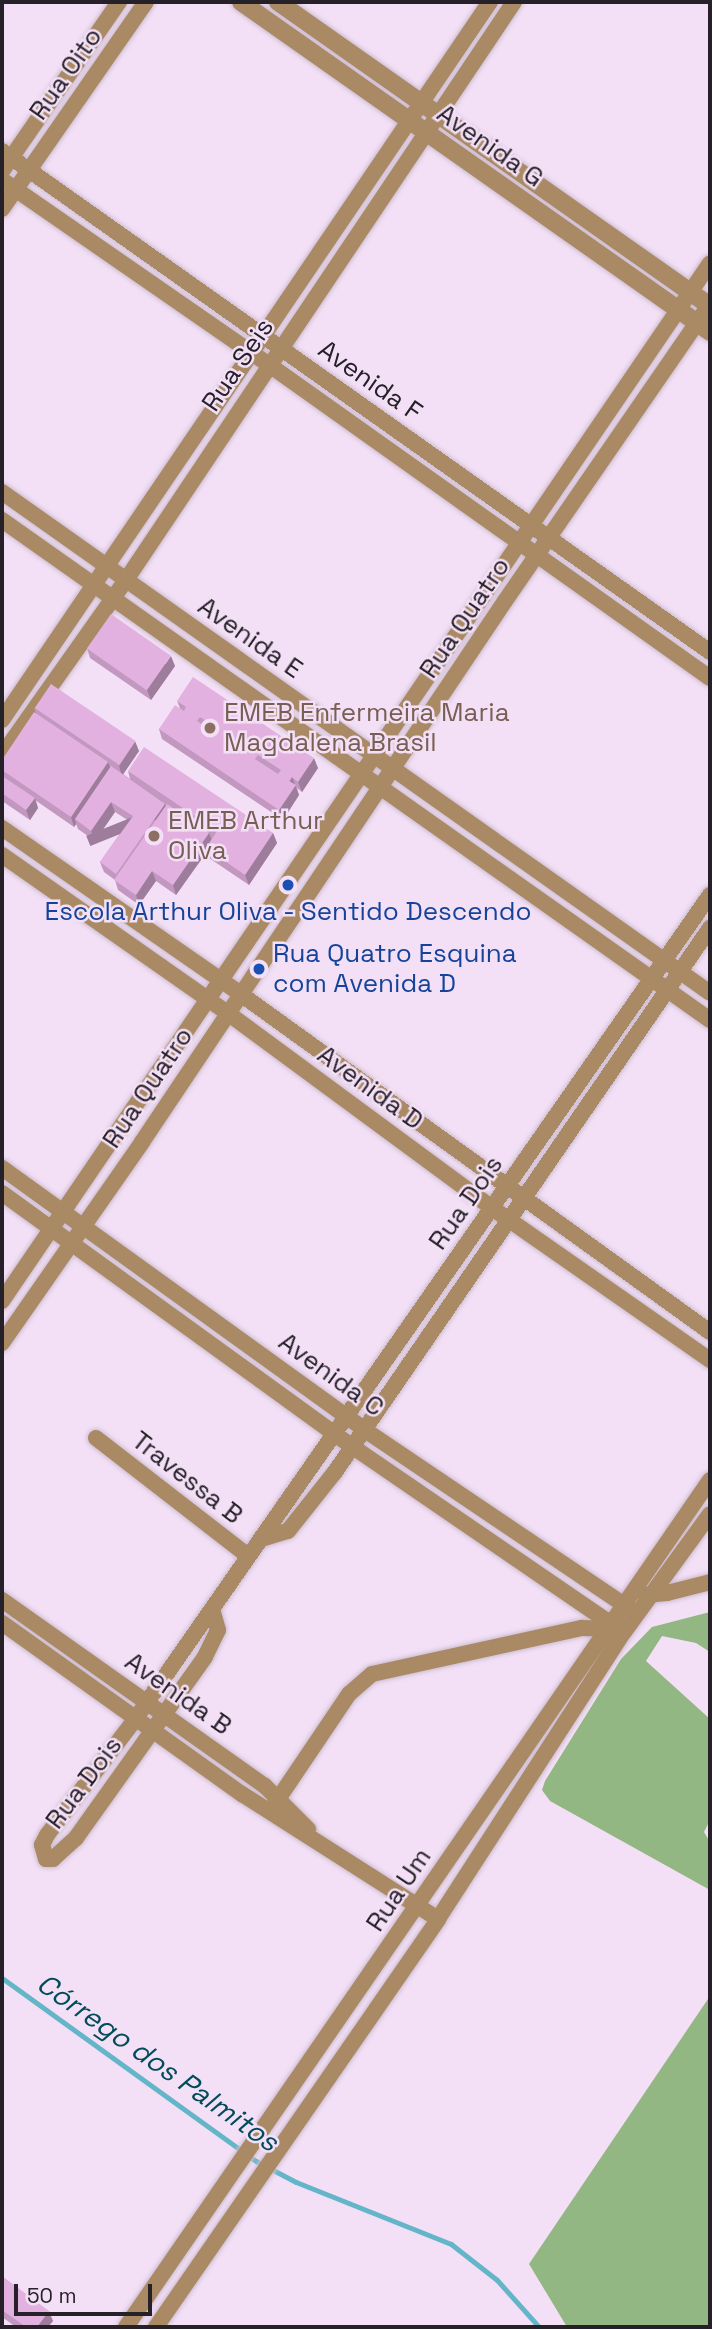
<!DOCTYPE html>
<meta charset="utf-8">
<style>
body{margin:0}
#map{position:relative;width:712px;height:2329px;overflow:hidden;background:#f3e0f6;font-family:"Space Grotesk",sans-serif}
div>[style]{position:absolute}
.forest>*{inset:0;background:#92b782}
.stream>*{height:5px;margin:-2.5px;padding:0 2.5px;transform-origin:2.5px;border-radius:2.5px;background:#65b5c8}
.roads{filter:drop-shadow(0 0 2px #cebdd1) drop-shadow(0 0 2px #cebdd1)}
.minor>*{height:16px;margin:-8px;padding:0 8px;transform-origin:8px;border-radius:8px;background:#a98a64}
.tertiary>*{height:18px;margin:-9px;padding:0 9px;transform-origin:9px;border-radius:9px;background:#a98a64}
.wall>*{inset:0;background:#c298c0}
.shaded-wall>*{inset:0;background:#9e7c9c;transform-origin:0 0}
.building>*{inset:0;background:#e2b1df;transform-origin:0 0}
.dots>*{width:19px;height:19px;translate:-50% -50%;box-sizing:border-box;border:4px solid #f3e0f6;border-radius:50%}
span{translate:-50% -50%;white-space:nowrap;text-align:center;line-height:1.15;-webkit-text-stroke:5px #f3e0f6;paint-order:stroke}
.street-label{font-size:26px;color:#262028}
.education-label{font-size:26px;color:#785e54}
.left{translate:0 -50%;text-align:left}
.transit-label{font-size:26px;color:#164399}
.water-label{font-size:28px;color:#004c5a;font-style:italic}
.frame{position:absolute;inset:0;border:4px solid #262028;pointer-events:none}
.scale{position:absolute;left:14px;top:2284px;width:138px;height:32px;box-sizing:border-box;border:4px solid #262028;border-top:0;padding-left:9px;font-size:21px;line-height:24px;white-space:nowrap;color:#262028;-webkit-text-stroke:5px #f3e0f6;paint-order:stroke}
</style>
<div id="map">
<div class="forest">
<i style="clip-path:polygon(710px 1612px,710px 1652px,696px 1643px,662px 1636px,646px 1661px,710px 1719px,710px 1820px,704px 1832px,710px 1842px,710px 1890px,550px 1801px,542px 1790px,545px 1781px,621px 1659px,652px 1627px)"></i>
<i style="clip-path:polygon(710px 1996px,710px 2327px,567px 2327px,529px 2264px)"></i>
</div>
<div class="stream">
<i style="left:2px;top:1978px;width:313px;rotate:35.8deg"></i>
<i style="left:256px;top:2161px;width:45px;rotate:27.7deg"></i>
<i style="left:296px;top:2182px;width:167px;rotate:21.8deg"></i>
<i style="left:451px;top:2244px;width:58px;rotate:38deg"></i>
<i style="left:497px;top:2280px;width:63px;rotate:48.2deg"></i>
</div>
<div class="roads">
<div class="minor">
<i style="left:2px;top:151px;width:867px;rotate:35.28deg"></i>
<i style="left:2px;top:171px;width:206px;rotate:-55.3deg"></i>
<i style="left:2px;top:180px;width:323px;rotate:34.7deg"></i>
<i style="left:268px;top:364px;width:542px;rotate:35.39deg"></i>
<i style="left:2px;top:209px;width:252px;rotate:-55.2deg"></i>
<i style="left:2px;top:492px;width:867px;rotate:35.28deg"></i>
<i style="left:2px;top:520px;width:867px;rotate:35.23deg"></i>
<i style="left:2px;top:720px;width:868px;rotate:-55.8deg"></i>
<i style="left:2px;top:755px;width:214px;rotate:-54.7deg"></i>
<i style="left:126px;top:580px;width:696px;rotate:-56.13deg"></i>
<i style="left:2px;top:828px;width:292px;rotate:34.8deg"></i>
<i style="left:242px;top:995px;width:577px;rotate:35.76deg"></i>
<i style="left:2px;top:855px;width:277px;rotate:35deg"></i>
<i style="left:229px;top:1014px;width:327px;rotate:36.4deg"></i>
<i style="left:492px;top:1208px;width:266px;rotate:34.9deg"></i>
<i style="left:2px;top:1168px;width:448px;rotate:35.8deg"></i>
<i style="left:365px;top:1430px;width:322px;rotate:34deg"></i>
<i style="left:2px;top:1193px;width:433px;rotate:35.9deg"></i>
<i style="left:353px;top:1447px;width:320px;rotate:34.4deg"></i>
<i style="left:2px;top:1301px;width:1256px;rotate:-55.7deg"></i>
<i style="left:2px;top:1343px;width:245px;rotate:-55.1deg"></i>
<i style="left:142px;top:1142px;width:651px;rotate:-56.14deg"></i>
<i style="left:505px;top:601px;width:361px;rotate:-55.4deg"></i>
<i style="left:96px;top:1438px;width:192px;rotate:37.8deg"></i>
<i style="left:261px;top:1539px;width:28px;rotate:-17deg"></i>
<i style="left:288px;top:1531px;width:75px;rotate:-51.5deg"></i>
<i style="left:335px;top:1472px;width:661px;rotate:-55.42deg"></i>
<i style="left:645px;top:1595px;width:22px;rotate:-5deg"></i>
<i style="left:667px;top:1593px;width:44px;rotate:-14.3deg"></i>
<i style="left:2px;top:1600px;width:322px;rotate:35.3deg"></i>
<i style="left:265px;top:1786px;width:61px;rotate:45deg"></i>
<i style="left:212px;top:1609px;width:22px;rotate:74deg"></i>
<i style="left:218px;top:1630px;width:30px;rotate:116deg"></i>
<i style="left:205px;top:1657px;width:222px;rotate:125.5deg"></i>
<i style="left:76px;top:1838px;width:31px;rotate:138deg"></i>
<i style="left:53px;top:1859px;width:7px;rotate:180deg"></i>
<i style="left:46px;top:1859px;width:15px;rotate:-106deg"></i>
<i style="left:42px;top:1845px;width:11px;rotate:-63deg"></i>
<i style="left:47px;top:1835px;width:147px;rotate:-52.7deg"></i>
<i style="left:136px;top:1718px;width:19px;rotate:-55deg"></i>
<i style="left:147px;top:1702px;width:984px;rotate:-55.1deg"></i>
<i style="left:2px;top:1623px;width:295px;rotate:35.5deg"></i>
<i style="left:242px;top:1794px;width:232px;rotate:32.5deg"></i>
<i style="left:270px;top:1811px;width:141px;rotate:-56deg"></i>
<i style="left:349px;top:1694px;width:30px;rotate:-41deg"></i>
<i style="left:372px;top:1674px;width:215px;rotate:-12.4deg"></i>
<i style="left:582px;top:1628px;width:24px;rotate:2deg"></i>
<i style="left:606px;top:1629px;width:7px;rotate:34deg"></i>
<i style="left:126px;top:2327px;width:1029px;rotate:-55.41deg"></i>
<i style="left:156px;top:2327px;width:496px;rotate:-55.3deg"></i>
<i style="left:438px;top:1919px;width:342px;rotate:-57.1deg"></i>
<i style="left:624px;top:1632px;width:146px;rotate:-53.9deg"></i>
</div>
<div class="tertiary">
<i style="left:241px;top:2px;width:573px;rotate:35.13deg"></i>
<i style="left:278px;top:2px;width:528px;rotate:35.13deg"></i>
</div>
</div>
<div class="wall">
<i style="clip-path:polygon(87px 648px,175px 666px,151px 700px,90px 658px)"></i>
<i style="clip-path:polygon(177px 701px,318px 768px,302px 792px,297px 788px,299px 795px,283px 820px,162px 739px,159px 729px,180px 708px)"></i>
<i style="clip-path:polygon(34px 708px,139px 751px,123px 774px,130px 779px,128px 771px,273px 833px,277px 843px,249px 885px,209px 858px,207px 852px,176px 895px,156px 881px,139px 905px,118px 890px,115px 880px,104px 872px,100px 862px,129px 821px,115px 812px,95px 841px,78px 829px,76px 824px,74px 827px,35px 800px,38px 808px,30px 820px,2px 801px,2px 760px,36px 713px)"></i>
<i style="clip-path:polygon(2px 2276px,53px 2321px,48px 2327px,16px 2327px,2px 2317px)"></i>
</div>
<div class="shaded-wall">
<i style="clip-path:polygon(171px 656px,175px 666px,151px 700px,147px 690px)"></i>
<i style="clip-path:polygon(135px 741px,139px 751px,122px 776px,119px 766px)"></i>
<i style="clip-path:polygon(314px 758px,318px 768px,302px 792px,298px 782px)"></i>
<i style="clip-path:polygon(108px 762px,112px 772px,75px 819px,76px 824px,74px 827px,71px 817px)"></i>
<i style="clip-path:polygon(292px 777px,299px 795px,283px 820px,279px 810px)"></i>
<i style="clip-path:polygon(35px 798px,38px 808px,30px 820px,26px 810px)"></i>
<i style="clip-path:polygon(111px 802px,115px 812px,95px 841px,91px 831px)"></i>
<i style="left:165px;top:804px;width:11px;height:85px;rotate:68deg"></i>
<i style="clip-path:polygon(209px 833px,213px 843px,206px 848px,207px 851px,176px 895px,173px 885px)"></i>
<i style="clip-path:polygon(273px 833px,277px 843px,249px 885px,245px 875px)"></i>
<i style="clip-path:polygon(152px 871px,156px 881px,139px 905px,136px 895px)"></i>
<i style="clip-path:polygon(49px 2311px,53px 2321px,48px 2327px,37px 2327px)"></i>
</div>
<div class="building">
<i style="left:111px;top:614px;width:73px;height:42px;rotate:35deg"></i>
<i style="clip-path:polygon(evenodd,193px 677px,314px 758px,298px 782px,292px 777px,289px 781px,296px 785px,279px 810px,159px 729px,175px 705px,184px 711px,186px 707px,177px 701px,193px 677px,200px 717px,218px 729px,216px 733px,197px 721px,200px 717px,193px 677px,230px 738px,246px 748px,244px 752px,228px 741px,230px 738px,193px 677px,258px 755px,281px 770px,278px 774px,255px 759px,258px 755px)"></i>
<i style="left:51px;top:684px;width:102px;height:29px;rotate:34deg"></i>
<i style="clip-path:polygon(34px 712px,108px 762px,71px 817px,2px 770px,2px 760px)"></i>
<i style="clip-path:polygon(144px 747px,273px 833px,245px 875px,206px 848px,217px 831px,128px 771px)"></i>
<i style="clip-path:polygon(111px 766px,165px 804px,116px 874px,100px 862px,133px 816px,111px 802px,91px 831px,75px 819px)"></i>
<i style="clip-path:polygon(2px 776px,35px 798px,26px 810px,2px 793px)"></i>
<i style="clip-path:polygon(167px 804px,209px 833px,173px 885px,152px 871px,136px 895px,114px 880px)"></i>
<i style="clip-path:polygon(2px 2276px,49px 2311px,37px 2327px,26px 2327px,2px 2310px)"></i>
</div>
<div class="dots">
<i style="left:210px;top:728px;background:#8d6e63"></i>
<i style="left:154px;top:836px;background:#8d6e63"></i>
<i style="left:288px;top:885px;background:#1a4fb4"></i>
<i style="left:259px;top:969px;background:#1a4fb4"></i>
</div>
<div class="street-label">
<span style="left:66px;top:74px;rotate:-55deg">Rua Oito</span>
<span style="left:490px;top:146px;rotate:35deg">Avenida G</span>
<span style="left:238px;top:365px;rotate:-56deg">Rua Seis</span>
<span style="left:370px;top:381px;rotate:35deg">Avenida F</span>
<span style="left:465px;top:618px;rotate:-56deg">Rua Quatro</span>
<span style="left:250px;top:638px;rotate:35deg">Avenida E</span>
<span style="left:148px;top:1088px;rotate:-56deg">Rua Quatro</span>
<span style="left:370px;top:1088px;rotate:36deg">Avenida D</span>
<span style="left:466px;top:1203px;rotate:-55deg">Rua Dois</span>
<span style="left:331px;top:1375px;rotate:36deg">Avenida C</span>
<span style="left:187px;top:1478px;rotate:38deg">Travessa B</span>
<span style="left:178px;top:1694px;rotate:35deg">Avenida B</span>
<span style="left:84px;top:1783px;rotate:-53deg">Rua Dois</span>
<span style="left:399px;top:1890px;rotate:-56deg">Rua Um</span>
</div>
<div class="education-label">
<span class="left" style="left:224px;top:728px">EMEB Enfermeira Maria<br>Magdalena Brasil</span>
<span class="left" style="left:168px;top:836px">EMEB Arthur<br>Oliva</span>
</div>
<div class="transit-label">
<span style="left:288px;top:912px">Escola Arthur Oliva - Sentido Descendo</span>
<span class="left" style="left:273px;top:969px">Rua Quatro Esquina<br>com Avenida D</span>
</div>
<div class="water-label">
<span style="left:158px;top:2062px;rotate:35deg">Córrego dos Palmitos</span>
</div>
<div class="frame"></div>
<div class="scale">50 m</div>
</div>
